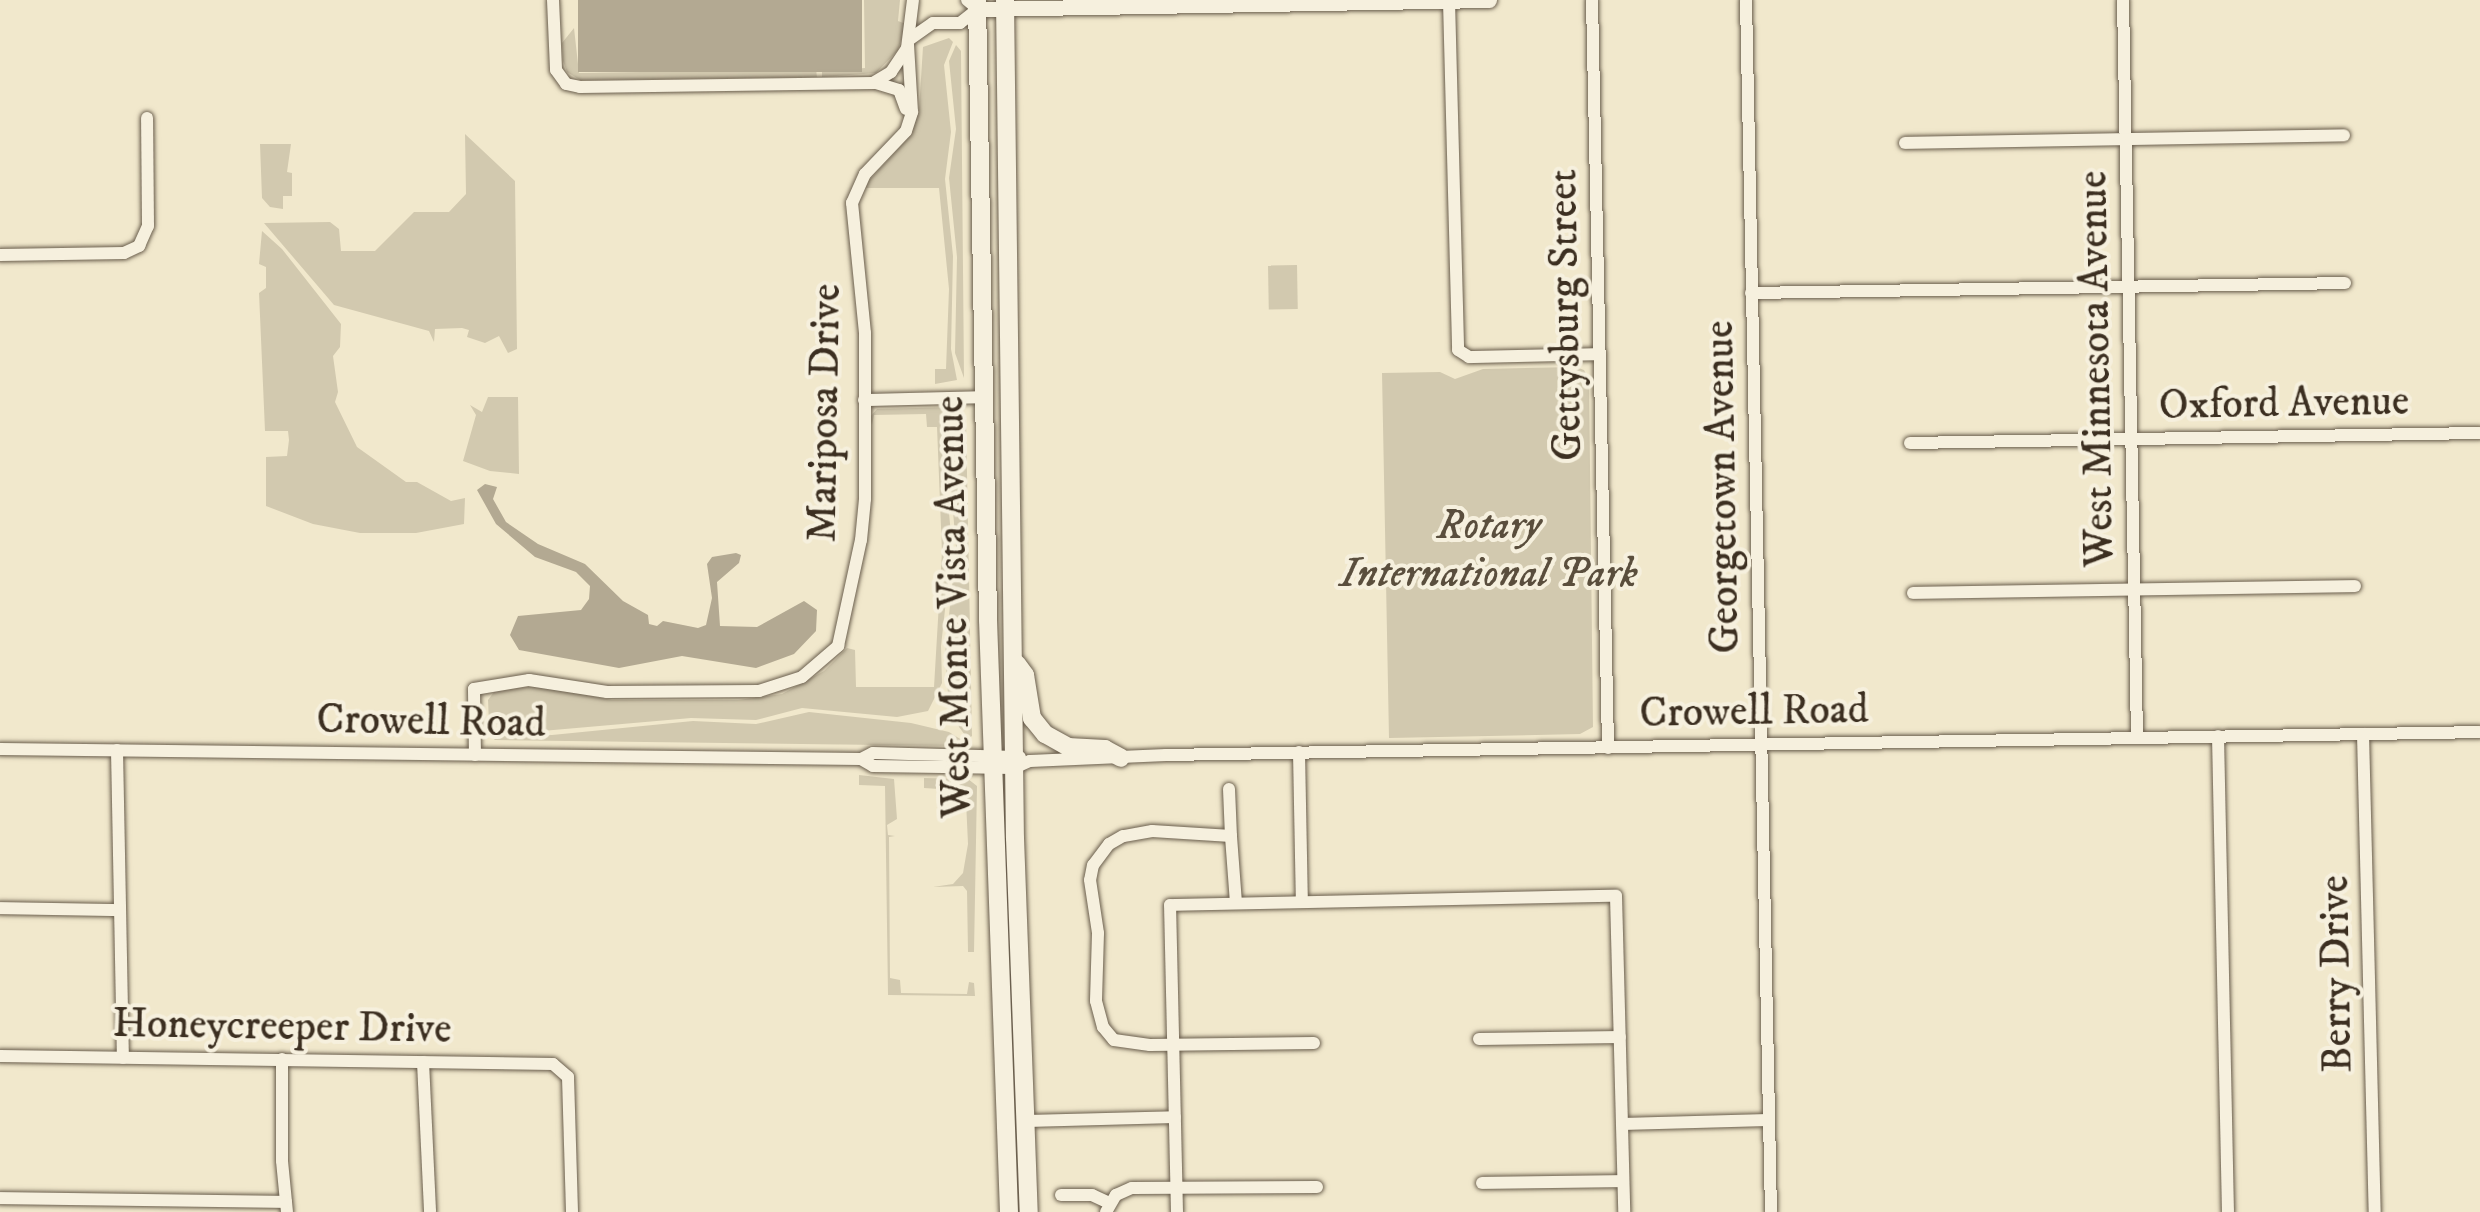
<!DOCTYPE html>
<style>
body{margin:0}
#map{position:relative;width:2480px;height:1212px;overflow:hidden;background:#f1e8cc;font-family:"IM FELL DW Pica",serif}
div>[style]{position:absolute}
.green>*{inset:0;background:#d2c9af;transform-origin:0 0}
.water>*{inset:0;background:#b3a992;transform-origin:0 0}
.roads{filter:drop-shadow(0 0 2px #695d4c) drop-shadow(0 0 2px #695d4c)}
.minor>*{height:12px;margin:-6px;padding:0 6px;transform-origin:6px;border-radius:6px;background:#f6f0de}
.tertiary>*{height:15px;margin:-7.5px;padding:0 7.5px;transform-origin:7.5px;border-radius:7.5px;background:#f6f0de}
.secondary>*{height:18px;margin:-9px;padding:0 9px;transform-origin:9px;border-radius:9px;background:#f6f0de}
span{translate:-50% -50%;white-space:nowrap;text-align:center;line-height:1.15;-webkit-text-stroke:8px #f6f0de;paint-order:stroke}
.street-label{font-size:42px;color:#3c2f21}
.park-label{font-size:42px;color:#5a4e3d;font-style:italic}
</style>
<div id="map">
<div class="green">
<i style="clip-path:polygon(864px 0,900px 0,898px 21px,906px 24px,898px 50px,876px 73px,822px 77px,822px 71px,865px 68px)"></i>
<i style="clip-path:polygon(574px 28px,579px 73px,816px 69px,817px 77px,580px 80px,567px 72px,563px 61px,562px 43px)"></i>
<i style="clip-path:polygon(949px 38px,953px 42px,944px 65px,951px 132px,945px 179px,953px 256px,951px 349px,957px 380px,935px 384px,935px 369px,946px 369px,949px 289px,939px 188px,862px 188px,911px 135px,919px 110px,923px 47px)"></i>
<i style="clip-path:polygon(956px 45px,961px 51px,964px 378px,955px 353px,957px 257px,949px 178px,956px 129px,949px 61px)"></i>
<i style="clip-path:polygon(465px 134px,515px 181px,517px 349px,508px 353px,499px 336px,485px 343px,467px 337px,469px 330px,462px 328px,435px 329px,434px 342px,429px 331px,334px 305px,264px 223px,330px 222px,339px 229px,341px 251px,375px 251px,414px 212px,449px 212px,466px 194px)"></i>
<i style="clip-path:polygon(260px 144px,291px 144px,287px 172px,292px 173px,292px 196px,283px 196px,283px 209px,270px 207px,262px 198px)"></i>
<i style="clip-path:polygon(262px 231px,282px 249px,341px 324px,340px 347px,333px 356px,338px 392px,335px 402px,357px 447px,406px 482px,417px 482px,451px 501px,465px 498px,464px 524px,416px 533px,360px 533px,313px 524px,266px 506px,266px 457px,287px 456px,289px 440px,288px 431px,265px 431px,259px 293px,266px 288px,266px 267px,259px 264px)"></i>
<i style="left:1297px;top:265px;width:44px;height:29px;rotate:89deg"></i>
<i style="clip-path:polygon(1576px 367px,1584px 370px,1589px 380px,1593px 727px,1580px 734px,1389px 738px,1382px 373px,1440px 372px,1455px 379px,1483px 369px)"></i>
<i style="clip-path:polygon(488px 397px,518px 397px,519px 474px,490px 471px,463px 461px,476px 415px,470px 405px,482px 412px)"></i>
<i style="clip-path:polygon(956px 407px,945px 468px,952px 546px,941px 646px,942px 683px,928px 711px,897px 717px,802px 708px,756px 720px,691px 718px,542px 731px,489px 723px,488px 700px,494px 692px,517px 688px,541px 686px,612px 700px,738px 700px,782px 694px,824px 671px,847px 648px,855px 650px,856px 687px,934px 687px,942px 552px,937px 427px,927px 427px,926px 414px,874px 415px,872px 425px,870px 417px,877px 409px)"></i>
<i style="clip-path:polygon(961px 416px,966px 420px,972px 736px,968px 739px,959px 727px,948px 694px,945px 654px,956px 547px,949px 463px)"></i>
<i style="clip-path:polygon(809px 712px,911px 723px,949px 732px,965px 742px,961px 746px,495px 740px,485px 731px,552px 735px,693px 721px,756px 724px)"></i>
<i style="clip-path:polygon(859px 775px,894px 779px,897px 819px,887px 825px,888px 835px,895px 836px,889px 837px,890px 978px,900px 980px,901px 993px,967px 994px,969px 982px,974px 983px,975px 996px,888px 995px,885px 786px,859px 785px)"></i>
<i style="clip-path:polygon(924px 778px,968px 779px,977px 786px,974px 952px,968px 952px,967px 891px,963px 886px,933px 887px,953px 884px,963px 873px,968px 844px,966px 801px,954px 790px,924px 788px)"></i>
</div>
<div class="water">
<i style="left:578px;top:0;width:284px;height:72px"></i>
<i style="clip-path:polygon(485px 484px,497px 487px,493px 499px,506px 522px,538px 544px,585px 564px,623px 601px,648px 615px,649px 624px,657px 626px,663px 621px,698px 628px,706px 625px,712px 598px,707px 564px,712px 557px,736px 553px,741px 555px,739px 563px,717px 582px,720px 626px,757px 627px,804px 601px,817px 610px,816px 631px,794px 654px,756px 668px,682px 656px,619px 668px,519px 650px,510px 635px,518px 616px,581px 610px,589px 599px,590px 586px,576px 572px,535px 557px,496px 524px,477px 490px)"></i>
</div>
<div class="roads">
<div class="minor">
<i style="left:553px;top:0;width:70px;rotate:87.5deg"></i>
<i style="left:556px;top:70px;width:17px;rotate:54deg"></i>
<i style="left:566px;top:84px;width:14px;rotate:12deg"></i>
<i style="left:580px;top:87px;width:293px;rotate:-0.8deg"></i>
<i style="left:873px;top:83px;width:21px;rotate:-31deg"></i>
<i style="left:891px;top:72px;width:29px;rotate:-56deg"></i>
<i style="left:907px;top:48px;width:48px;rotate:-82.9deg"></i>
<i style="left:1592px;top:0;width:748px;rotate:88.77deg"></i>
<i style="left:1746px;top:0;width:1212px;rotate:88.82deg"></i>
<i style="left:2123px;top:0;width:736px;rotate:88.91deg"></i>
<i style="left:1449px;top:1px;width:349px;rotate:88.5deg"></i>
<i style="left:1458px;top:350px;width:13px;rotate:32deg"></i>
<i style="left:1469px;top:357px;width:130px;rotate:-1.3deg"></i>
<i style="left:910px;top:39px;width:28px;rotate:-35deg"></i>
<i style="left:933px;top:23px;width:27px"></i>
<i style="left:960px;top:23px;width:23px;rotate:-38deg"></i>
<i style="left:978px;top:9px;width:14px;rotate:-141deg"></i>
<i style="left:876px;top:83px;width:24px;rotate:17deg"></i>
<i style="left:899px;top:90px;width:20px;rotate:70deg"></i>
<i style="left:1905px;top:143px;width:439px;rotate:-1deg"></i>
<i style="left:0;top:255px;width:124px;rotate:-0.9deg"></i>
<i style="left:124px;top:253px;width:17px;rotate:-25deg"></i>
<i style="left:139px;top:246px;width:22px;rotate:-66deg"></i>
<i style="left:148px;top:226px;width:108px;rotate:-90.5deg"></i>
<i style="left:1751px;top:293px;width:594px;rotate:-0.96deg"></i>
<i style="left:864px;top:400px;width:120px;rotate:-1.4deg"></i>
<i style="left:1910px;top:443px;width:570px;rotate:-1.01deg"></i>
<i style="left:1913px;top:593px;width:442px;rotate:-0.9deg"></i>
<i style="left:2363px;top:734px;width:478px;rotate:88.6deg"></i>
<i style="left:2218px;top:736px;width:476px;rotate:88.8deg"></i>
<i style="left:0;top:749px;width:861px;rotate:0.67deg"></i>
<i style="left:861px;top:759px;width:13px;rotate:-27deg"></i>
<i style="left:873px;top:753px;width:147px;rotate:1.6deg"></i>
<i style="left:117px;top:750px;width:308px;rotate:88.9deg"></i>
<i style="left:1299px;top:752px;width:150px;rotate:88.9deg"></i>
<i style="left:475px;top:755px;width:66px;rotate:-90.9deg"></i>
<i style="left:474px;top:689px;width:56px;rotate:-9.3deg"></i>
<i style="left:529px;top:680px;width:79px;rotate:8.7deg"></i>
<i style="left:607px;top:692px;width:152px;rotate:-0.4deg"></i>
<i style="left:759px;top:691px;width:45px;rotate:-18deg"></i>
<i style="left:802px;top:677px;width:48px;rotate:-40.7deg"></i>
<i style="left:838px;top:646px;width:108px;rotate:-77.8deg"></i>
<i style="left:861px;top:540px;width:41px;rotate:-84.4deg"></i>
<i style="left:865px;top:499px;width:166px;rotate:-90deg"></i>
<i style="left:865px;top:333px;width:131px;rotate:-95.7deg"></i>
<i style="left:852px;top:203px;width:32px;rotate:-66deg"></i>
<i style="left:865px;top:174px;width:59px;rotate:-46.4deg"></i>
<i style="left:906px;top:131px;width:20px;rotate:-72deg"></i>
<i style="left:912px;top:112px;width:68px;rotate:-93.4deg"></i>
<i style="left:861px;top:759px;width:14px;rotate:30deg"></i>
<i style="left:873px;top:766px;width:141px;rotate:0.8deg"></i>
<i style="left:1014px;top:768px;width:17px;rotate:-24deg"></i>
<i style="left:1030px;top:761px;width:136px;rotate:-2.5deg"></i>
<i style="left:1166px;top:755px;width:1314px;rotate:-1deg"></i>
<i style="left:1229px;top:789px;width:47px;rotate:87.6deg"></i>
<i style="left:1236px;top:903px;width:67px;rotate:-94.3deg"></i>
<i style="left:1231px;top:836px;width:79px;rotate:-176.4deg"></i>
<i style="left:1152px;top:831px;width:29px;rotate:170deg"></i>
<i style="left:1123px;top:836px;width:16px;rotate:150deg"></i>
<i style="left:1109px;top:844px;width:26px;rotate:127deg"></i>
<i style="left:1093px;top:865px;width:15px;rotate:101deg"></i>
<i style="left:1090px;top:880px;width:54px;rotate:81.4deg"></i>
<i style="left:1098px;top:933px;width:68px;rotate:91.7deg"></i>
<i style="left:1096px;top:1001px;width:27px;rotate:75deg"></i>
<i style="left:1103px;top:1027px;width:17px;rotate:50deg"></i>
<i style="left:1114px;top:1040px;width:36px;rotate:8deg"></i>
<i style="left:1150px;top:1045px;width:164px;rotate:-0.7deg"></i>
<i style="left:0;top:908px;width:120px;rotate:1deg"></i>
<i style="left:1479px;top:1039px;width:141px;rotate:-0.8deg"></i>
<i style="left:0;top:1056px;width:553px;rotate:0.83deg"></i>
<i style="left:553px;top:1064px;width:20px;rotate:41deg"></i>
<i style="left:568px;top:1077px;width:135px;rotate:88.3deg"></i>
<i style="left:282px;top:1059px;width:102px;rotate:90deg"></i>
<i style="left:282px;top:1161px;width:51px;rotate:84.4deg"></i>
<i style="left:423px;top:1062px;width:150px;rotate:87.3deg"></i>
<i style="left:1027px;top:1121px;width:148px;rotate:-1.5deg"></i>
<i style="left:1622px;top:1124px;width:146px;rotate:-1.6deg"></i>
<i style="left:1482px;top:1183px;width:141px;rotate:-0.8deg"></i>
<i style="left:1061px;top:1195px;width:31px"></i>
<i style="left:1092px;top:1195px;width:19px;rotate:25deg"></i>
<i style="left:0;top:1198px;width:286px;rotate:0.8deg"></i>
<i style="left:1106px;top:1212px;width:20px;rotate:-60deg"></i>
<i style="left:1116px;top:1195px;width:17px;rotate:-24deg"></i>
<i style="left:1132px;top:1188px;width:185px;rotate:-0.3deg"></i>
<i style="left:1177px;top:1212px;width:307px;rotate:-91.3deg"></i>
<i style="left:1170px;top:905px;width:446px;rotate:-1.2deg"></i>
<i style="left:1616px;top:896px;width:316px;rotate:88.5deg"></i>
</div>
<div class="tertiary">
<i style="left:978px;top:9px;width:511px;rotate:-1.01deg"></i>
</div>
<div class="secondary">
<i style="left:977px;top:0;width:620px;rotate:88.98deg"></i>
<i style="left:988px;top:620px;width:592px;rotate:87.97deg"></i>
<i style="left:1005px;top:0;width:838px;rotate:89.32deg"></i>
<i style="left:1015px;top:838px;width:374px;rotate:87.9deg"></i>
<i style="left:1017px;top:664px;width:14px;rotate:54deg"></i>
<i style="left:1025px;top:675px;width:44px;rotate:80.8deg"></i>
<i style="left:1032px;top:718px;width:21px;rotate:51deg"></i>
<i style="left:1045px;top:734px;width:26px;rotate:29deg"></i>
<i style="left:1068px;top:747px;width:37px;rotate:3deg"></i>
<i style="left:1105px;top:749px;width:18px;rotate:29deg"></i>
</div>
</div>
<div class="street-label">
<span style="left:1566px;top:315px;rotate:-91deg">Gettysburg Street</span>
<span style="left:2097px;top:369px;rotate:-91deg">West Minnesota Avenue</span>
<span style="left:2284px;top:404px;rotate:-1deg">Oxford Avenue</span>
<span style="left:825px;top:413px;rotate:-89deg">Mariposa Drive</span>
<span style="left:1723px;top:487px;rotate:-91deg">Georgetown Avenue</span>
<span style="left:954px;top:607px;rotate:-91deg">West Monte Vista Avenue</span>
<span style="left:1754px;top:712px;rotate:-1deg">Crowell Road</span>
<span style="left:431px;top:722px;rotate:1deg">Crowell Road</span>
<span style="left:2337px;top:974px;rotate:-91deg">Berry Drive</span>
<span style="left:282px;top:1027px;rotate:1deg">Honeycreeper Drive</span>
</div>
<div class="park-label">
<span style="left:1489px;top:550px">Rotary<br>International Park</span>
</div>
</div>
